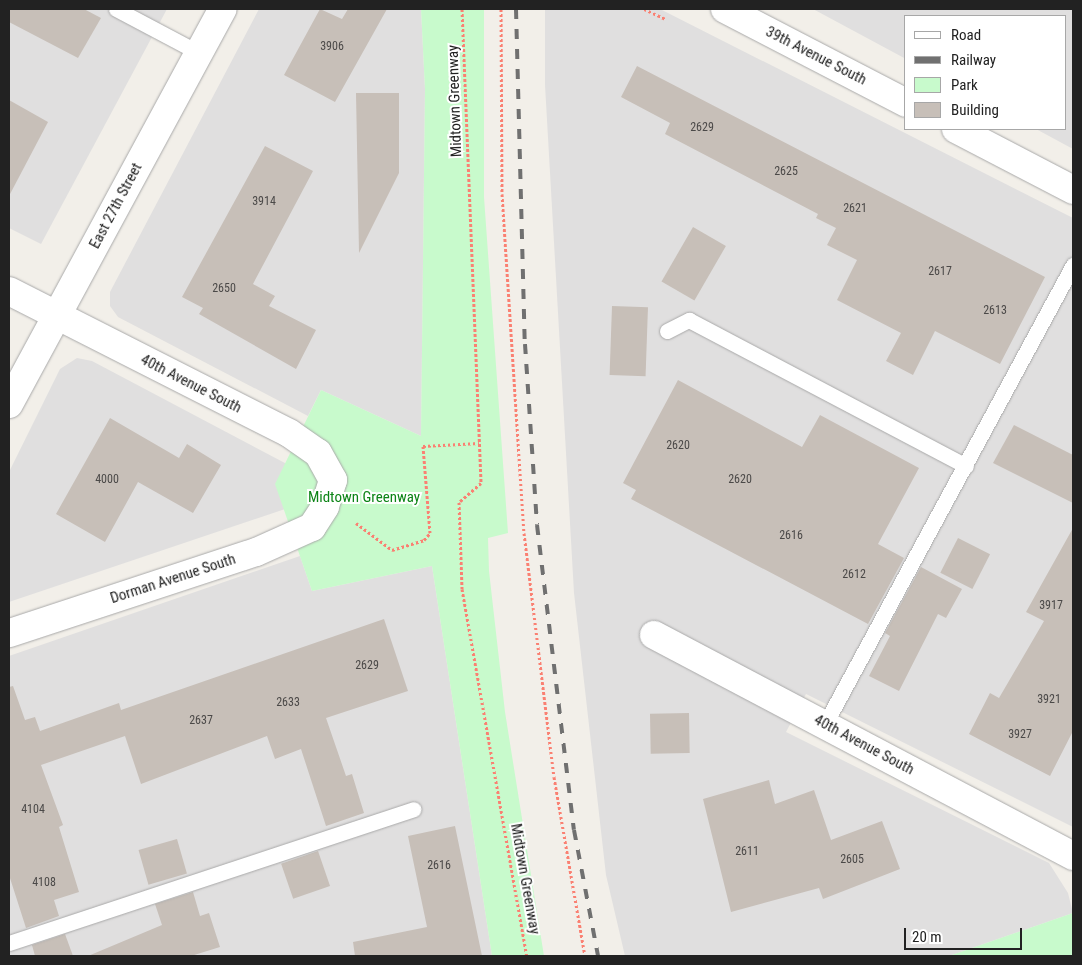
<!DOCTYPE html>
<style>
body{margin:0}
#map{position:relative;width:1082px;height:965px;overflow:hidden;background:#f2efe9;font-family:"Roboto Condensed",sans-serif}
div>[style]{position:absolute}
.residential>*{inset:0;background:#e0dfdf}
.park>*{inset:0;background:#c8facc}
.building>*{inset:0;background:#c7bfb8;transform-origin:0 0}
.path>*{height:3px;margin-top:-1.5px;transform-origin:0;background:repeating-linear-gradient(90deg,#fa8072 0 2.5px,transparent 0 5px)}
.roads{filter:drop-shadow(0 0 1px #a9a9a9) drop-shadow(0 0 1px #a9a9a9)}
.lane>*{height:15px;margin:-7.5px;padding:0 7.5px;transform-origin:7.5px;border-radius:7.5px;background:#fff}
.street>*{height:28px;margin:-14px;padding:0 14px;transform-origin:14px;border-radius:14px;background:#fff}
.rail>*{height:4px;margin-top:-2px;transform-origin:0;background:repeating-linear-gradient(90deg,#707070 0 10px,transparent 0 20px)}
span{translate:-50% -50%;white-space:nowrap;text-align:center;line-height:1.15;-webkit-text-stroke:4px #fff;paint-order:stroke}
.number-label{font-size:12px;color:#4b4948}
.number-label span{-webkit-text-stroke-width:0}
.street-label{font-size:15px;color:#222}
.park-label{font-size:15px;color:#0c8416}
.frame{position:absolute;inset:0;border:10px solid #222;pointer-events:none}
.legend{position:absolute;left:904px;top:15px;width:162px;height:115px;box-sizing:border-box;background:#fff;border:1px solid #a7a7a7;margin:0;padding:6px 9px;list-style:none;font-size:15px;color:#222}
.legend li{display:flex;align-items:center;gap:10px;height:25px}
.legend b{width:25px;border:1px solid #a7a7a7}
.scale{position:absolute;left:904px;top:928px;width:118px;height:22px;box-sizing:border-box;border:2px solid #222;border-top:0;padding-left:6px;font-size:15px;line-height:18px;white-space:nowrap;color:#222;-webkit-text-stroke:4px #fff;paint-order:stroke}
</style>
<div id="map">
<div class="residential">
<i style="clip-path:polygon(9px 9px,167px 9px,41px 244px,9px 228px)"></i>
<i style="clip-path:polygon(259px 9px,421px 9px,425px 89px,421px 436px,321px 390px,308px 416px,118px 317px,110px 306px,110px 292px)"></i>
<i style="clip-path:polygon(545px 9px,660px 9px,1073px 218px,1073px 827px,806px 694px,786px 732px,1049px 863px,1068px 893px,1073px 913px,949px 956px,625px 956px,606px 875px,574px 593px,545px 85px)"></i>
<i style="clip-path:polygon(813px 9px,1073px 9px,1073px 149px,1036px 129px,1066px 129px,1066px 16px,906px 16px,906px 59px)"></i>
<i style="clip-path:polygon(77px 358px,92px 361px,302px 472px,300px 504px,9px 602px,9px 472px,60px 369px)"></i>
<i style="clip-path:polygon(300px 556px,312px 591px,432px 566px,492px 956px,9px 956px,9px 656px)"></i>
</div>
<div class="park">
<i style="clip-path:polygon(421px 9px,484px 9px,484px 197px,508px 533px,488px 538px,489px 571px,505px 712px,544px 956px,492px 956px,432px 566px,312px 591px,275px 484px,321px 390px,421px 436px,425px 89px)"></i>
<i style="clip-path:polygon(1073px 913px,1073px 956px,949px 956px)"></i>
</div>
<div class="building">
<i style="clip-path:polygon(9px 9px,84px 9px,101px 18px,78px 58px,9px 22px)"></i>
<i style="clip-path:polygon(320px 9px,342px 19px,348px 9px,387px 9px,335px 102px,284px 75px)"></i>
<i style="clip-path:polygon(637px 66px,1045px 277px,1000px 364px,935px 331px,913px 375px,886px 361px,901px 333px,837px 300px,857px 260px,827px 245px,836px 228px,816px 218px,818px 214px,665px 134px,670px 123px,621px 97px)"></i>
<i style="clip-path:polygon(356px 93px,399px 93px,399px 173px,359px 253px)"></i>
<i style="clip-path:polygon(9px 100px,48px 122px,9px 196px)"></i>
<i style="clip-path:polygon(265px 146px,313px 171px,253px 284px,275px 296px,269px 306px,316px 330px,296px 369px,199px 314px,203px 308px,182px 297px)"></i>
<i style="left:693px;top:227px;width:38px;height:63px;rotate:30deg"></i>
<i style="left:612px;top:306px;width:36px;height:69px;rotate:2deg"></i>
<i style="clip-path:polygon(678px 380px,802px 447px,820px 415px,919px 468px,878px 544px,904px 558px,868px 624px,631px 499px,636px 490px,623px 483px)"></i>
<i style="clip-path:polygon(110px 418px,179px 458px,187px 444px,221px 465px,193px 513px,138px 482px,105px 542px,56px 514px)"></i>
<i style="clip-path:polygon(1014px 425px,1073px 455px,1073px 503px,993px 463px)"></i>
<i style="clip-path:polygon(1073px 528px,1073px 731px,1050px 776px,969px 734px,990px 693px,999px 698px,1044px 621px,1026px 612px)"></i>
<i style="left:958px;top:538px;width:36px;height:39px;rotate:27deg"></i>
<i style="clip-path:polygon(921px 567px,962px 589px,946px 618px,938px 614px,899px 691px,869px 676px,890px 636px,885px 633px)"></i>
<i style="clip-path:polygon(384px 619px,408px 691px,326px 718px,346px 776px,352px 774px,364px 813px,326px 826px,301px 749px,275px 759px,267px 736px,141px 784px,125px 736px,41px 765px,63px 825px,59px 827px,79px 892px,54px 900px,59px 916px,26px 928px,9px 875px,9px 687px,13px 686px,25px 720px,35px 717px,40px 731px,119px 703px,121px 710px)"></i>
<i style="left:689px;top:713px;width:40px;height:39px;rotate:89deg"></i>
<i style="clip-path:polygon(769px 780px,775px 804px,814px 790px,831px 840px,882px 821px,900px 869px,823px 899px,819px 888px,731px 912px,703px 799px)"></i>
<i style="clip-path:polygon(455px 826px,482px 956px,355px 956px,353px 942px,427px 927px,408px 836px)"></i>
<i style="left:177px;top:839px;width:36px;height:40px;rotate:74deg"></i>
<i style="left:318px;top:851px;width:37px;height:39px;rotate:71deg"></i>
<i style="clip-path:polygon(193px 892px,200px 916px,209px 913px,220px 947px,191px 956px,88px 956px,162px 925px,155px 904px)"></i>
<i style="clip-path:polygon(65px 934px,73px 956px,35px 956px,32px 945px)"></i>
</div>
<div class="path">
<i style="left:462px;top:9px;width:474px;rotate:87.7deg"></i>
<i style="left:481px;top:483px;width:29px;rotate:139deg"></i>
<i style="left:459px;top:502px;width:87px;rotate:88deg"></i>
<i style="left:462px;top:589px;width:373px;rotate:80deg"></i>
<i style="left:501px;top:9px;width:185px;rotate:89.7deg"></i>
<i style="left:502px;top:194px;width:340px;rotate:86.3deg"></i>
<i style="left:524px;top:533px;width:246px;rotate:83deg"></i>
<i style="left:554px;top:777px;width:182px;rotate:80.2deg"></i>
<i style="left:644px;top:9px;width:23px;rotate:25deg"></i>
<i style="left:356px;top:523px;width:45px;rotate:36.9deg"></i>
<i style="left:392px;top:550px;width:34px;rotate:-17deg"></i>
<i style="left:424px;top:540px;width:9px;rotate:-49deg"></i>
<i style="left:430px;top:533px;width:87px;rotate:-94.6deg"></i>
<i style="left:423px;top:446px;width:56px;rotate:-3.1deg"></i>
</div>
<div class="roads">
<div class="lane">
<i style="left:116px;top:9px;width:94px;rotate:27.9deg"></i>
<i style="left:667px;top:331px;width:25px;rotate:-27deg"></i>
<i style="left:689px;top:320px;width:313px;rotate:27.8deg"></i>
<i style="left:825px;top:724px;width:522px;rotate:-61.62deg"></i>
<i style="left:9px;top:943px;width:426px;rotate:-18.3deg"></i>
</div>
<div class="street">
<i style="left:725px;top:9px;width:204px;rotate:27.4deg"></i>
<i style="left:956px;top:129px;width:132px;rotate:27.5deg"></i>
<i style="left:9px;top:291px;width:314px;rotate:26.9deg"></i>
<i style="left:289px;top:433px;width:35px;rotate:35deg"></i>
<i style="left:318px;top:453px;width:31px;rotate:61deg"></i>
<i style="left:333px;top:480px;width:28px;rotate:107deg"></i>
<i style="left:325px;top:507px;width:24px;rotate:123deg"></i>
<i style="left:312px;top:527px;width:61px;rotate:155.9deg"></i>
<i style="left:256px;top:552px;width:260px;rotate:161.8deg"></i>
<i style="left:9px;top:404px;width:449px;rotate:-61.6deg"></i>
<i style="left:654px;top:635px;width:474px;rotate:27.8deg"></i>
</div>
</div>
<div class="rail">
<i style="left:516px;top:9px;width:335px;rotate:88.5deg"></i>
<i style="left:525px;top:344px;width:181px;rotate:86.2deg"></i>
<i style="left:537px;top:525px;width:307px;rotate:83.1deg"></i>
<i style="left:574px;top:830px;width:128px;rotate:79.2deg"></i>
</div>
<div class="number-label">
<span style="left:332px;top:47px">3906</span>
<span style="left:702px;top:128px">2629</span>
<span style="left:786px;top:172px">2625</span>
<span style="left:264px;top:202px">3914</span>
<span style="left:855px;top:209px">2621</span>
<span style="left:940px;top:272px">2617</span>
<span style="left:224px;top:289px">2650</span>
<span style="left:995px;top:311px">2613</span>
<span style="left:678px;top:446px">2620</span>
<span style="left:107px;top:480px">4000</span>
<span style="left:740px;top:480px">2620</span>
<span style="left:791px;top:536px">2616</span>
<span style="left:854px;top:575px">2612</span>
<span style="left:1051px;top:606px">3917</span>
<span style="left:367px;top:666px">2629</span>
<span style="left:1049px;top:700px">3921</span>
<span style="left:288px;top:703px">2633</span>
<span style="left:201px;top:721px">2637</span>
<span style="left:1020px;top:735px">3927</span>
<span style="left:33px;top:810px">4104</span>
<span style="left:747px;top:852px">2611</span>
<span style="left:852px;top:860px">2605</span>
<span style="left:439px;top:866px">2616</span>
<span style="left:44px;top:883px">4108</span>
</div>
<div class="street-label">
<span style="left:816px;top:56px;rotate:27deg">39th Avenue South</span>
<span style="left:455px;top:101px;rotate:-92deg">Midtown Greenway</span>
<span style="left:116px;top:206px;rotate:-62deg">East 27th Street</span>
<span style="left:191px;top:384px;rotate:27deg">40th Avenue South</span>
<span style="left:173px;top:579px;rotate:-18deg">Dorman Avenue South</span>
<span style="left:864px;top:745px;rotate:28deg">40th Avenue South</span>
<span style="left:525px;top:879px;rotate:80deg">Midtown Greenway</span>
</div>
<div class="park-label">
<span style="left:364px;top:498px">Midtown Greenway</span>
</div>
<div class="frame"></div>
<ul class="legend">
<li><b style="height:6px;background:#fff"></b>Road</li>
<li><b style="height:6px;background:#707070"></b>Railway</li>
<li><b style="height:14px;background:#c8facc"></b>Park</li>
<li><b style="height:14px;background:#c7bfb8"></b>Building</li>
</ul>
<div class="scale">20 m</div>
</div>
